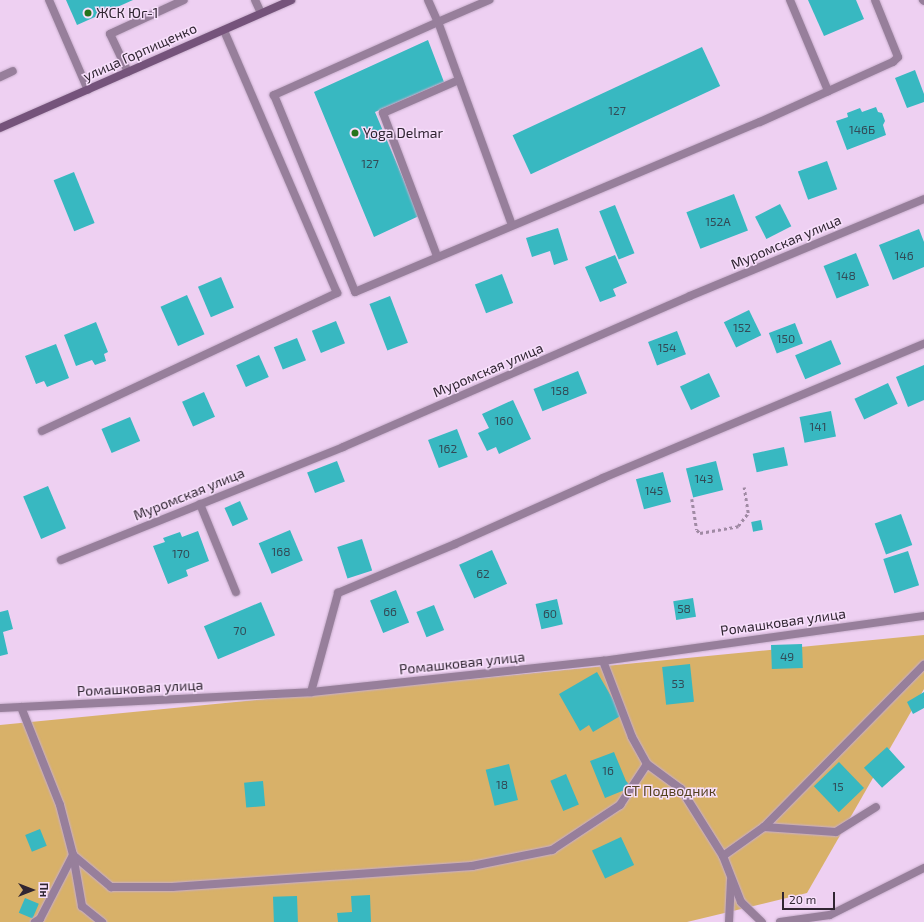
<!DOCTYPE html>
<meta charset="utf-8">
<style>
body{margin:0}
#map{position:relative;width:924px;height:922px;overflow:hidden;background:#eed0f2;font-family:"Exo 2",sans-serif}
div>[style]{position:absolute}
.green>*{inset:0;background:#d8b169}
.building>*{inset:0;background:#38b8c1;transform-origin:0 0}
.path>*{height:2.5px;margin-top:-1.25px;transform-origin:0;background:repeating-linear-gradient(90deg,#a08aa4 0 3px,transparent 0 6px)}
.roads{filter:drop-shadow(0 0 1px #c8aecc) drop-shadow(0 0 1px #c8aecc)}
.service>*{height:8px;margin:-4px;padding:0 4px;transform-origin:4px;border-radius:4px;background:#977f9b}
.minor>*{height:8px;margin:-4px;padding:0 4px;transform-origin:4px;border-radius:4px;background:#977f9b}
.secondary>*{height:8px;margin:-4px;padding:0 4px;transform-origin:4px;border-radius:4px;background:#75537b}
.dots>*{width:11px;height:11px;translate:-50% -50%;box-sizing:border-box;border:2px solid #f7dffb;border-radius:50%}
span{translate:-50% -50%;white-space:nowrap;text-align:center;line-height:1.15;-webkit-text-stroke:3px #f7dffb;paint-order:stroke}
.number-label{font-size:12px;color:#324a56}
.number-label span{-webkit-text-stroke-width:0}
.poi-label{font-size:14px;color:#302532}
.left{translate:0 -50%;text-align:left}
.street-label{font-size:14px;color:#302532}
.park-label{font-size:14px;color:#544120}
.north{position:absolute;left:12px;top:870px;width:40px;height:40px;-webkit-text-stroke:3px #f7dffb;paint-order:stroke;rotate:90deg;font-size:11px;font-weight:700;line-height:16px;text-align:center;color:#302532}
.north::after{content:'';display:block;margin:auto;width:14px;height:18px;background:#302532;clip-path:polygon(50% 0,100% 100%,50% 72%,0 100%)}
.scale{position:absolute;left:782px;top:892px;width:53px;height:18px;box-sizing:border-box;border:2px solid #302532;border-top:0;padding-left:5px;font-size:12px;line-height:14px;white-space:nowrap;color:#302532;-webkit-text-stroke:3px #f7dffb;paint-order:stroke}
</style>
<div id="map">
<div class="green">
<i style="clip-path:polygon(924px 635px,924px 689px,807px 893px,687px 922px,0 922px,0 725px)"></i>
</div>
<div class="building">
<i style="clip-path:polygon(66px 0,133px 0,77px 25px)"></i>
<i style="clip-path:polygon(808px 0,856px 0,864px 19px,824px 36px)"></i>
<i style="clip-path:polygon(428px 40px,444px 82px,375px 112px,419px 216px,374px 237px,314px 92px)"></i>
<i style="left:702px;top:47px;width:43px;height:209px;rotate:65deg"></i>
<i style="clip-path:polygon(915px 70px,924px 94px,924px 102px,907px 108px,895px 78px)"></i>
<i style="clip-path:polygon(876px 107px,878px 112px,882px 113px,885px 121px,883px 125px,886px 135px,847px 150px,836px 121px,848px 117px,847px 113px,860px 108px,862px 112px)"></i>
<i style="left:827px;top:161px;width:30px;height:31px;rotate:70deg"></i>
<i style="left:74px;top:172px;width:55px;height:22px;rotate:68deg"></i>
<i style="left:734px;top:194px;width:39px;height:51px;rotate:69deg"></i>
<i style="left:780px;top:204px;width:25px;height:28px;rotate:63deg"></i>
<i style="left:615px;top:205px;width:52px;height:17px;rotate:68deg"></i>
<i style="clip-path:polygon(558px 228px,568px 260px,554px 265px,550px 251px,532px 257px,526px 238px)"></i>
<i style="clip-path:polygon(919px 229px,924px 242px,924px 267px,893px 280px,879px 245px)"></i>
<i style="left:856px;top:253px;width:35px;height:35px;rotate:68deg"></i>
<i style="clip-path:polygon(615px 255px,627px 283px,613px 289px,616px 296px,600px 302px,585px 267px)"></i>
<i style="left:502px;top:274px;width:31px;height:29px;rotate:69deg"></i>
<i style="left:221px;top:277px;width:33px;height:25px;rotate:67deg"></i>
<i style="left:187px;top:295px;width:43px;height:29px;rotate:66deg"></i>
<i style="left:390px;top:296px;width:50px;height:22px;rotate:69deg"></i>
<i style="left:749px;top:310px;width:28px;height:28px;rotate:64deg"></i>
<i style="left:336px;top:321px;width:24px;height:26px;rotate:68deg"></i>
<i style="clip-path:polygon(96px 322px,108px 352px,104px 354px,106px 361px,95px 365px,92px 360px,76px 366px,64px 335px)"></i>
<i style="left:795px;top:323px;width:22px;height:28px;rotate:69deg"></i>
<i style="left:677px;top:331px;width:25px;height:31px;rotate:69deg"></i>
<i style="left:297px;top:338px;width:24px;height:25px;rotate:68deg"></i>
<i style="left:831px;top:340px;width:26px;height:39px;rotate:67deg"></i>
<i style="clip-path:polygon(56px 344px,69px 378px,47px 387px,44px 381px,36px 384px,25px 356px)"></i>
<i style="left:259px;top:355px;width:24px;height:25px;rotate:66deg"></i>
<i style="clip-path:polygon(924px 365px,924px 400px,908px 407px,896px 377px)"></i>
<i style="left:578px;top:371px;width:24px;height:48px;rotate:68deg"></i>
<i style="left:709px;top:373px;width:26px;height:32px;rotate:65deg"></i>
<i style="left:888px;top:383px;width:23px;height:37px;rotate:65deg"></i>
<i style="left:204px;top:392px;width:27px;height:24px;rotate:66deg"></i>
<i style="clip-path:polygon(513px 400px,531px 439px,499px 454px,496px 447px,487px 451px,478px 433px,489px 428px,482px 414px)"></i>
<i style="left:831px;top:411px;width:26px;height:32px;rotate:79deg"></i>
<i style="left:130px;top:417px;width:26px;height:31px;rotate:67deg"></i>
<i style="left:457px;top:429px;width:30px;height:31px;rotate:69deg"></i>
<i style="left:784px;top:447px;width:19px;height:32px;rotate:78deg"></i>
<i style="left:337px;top:461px;width:22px;height:32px;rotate:69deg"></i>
<i style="left:716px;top:461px;width:30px;height:31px;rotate:76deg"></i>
<i style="left:663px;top:472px;width:31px;height:28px;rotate:75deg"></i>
<i style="left:48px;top:486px;width:46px;height:27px;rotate:67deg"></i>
<i style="left:240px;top:501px;width:20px;height:17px;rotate:66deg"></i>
<i style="left:901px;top:514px;width:33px;height:28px;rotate:70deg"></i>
<i style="left:761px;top:520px;width:10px;height:10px;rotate:79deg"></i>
<i style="left:290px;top:530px;width:33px;height:34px;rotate:67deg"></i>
<i style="clip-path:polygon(198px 531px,209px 561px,186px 570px,188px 576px,168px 584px,153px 546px,165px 542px,163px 538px,180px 532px,182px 537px)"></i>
<i style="left:362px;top:539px;width:33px;height:26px;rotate:72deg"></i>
<i style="left:492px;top:550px;width:37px;height:36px;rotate:66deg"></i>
<i style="left:908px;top:551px;width:36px;height:26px;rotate:72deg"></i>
<i style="left:396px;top:590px;width:35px;height:28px;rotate:68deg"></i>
<i style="left:693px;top:598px;width:19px;height:20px;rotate:81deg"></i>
<i style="left:557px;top:599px;width:26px;height:22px;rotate:77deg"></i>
<i style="left:261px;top:602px;width:36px;height:62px;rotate:67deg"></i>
<i style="left:434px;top:605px;width:27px;height:19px;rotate:68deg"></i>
<i style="clip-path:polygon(8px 610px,13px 629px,3px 632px,8px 654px,0 656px,0 612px)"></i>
<i style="left:802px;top:644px;width:24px;height:31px;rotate:88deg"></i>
<i style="left:690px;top:664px;width:38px;height:28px;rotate:84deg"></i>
<i style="clip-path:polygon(597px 672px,622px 715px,593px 732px,589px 725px,580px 731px,559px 694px)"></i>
<i style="clip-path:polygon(924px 692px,924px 708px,913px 714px,907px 702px)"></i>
<i style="left:887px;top:747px;width:27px;height:31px;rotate:48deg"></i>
<i style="clip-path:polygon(614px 752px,626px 781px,632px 787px,605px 798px,590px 761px)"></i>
<i style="left:839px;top:762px;width:36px;height:35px;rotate:46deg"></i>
<i style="left:509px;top:764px;width:37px;height:24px;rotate:76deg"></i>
<i style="left:566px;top:774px;width:33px;height:17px;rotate:67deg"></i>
<i style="left:263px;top:781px;width:25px;height:19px;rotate:85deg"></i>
<i style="left:40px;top:829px;width:18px;height:16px;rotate:68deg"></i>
<i style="left:621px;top:837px;width:31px;height:32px;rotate:65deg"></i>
<i style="clip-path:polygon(370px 895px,371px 922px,338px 922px,337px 913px,352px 912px,351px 896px)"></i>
<i style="left:297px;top:896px;width:26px;height:24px;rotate:88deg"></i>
<i style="left:25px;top:898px;width:15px;height:16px;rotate:23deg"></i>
</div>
<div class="path">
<i style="left:692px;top:499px;width:31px;rotate:81deg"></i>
<i style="left:697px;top:530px;width:4px;rotate:45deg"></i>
<i style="left:700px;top:533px;width:39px;rotate:-10deg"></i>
<i style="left:738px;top:526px;width:16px;rotate:-52deg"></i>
<i style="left:748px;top:513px;width:26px;rotate:-99deg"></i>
</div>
<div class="roads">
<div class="service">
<i style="left:49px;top:0;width:98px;rotate:66.6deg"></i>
<i style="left:255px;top:0;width:14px;rotate:65deg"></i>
<i style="left:428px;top:0;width:24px;rotate:66deg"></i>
<i style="left:438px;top:22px;width:56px;rotate:-23.3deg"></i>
<i style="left:790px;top:0;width:99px;rotate:67.3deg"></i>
<i style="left:923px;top:0;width:1px;rotate:45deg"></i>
<i style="left:128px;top:72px;width:42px;rotate:-115.3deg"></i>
<i style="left:110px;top:34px;width:81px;rotate:-24.7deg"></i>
<i style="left:0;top:77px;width:14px;rotate:-25deg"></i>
<i style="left:512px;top:225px;width:216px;rotate:-110deg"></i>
<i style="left:438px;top:22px;width:180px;rotate:156deg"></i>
<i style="left:274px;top:95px;width:213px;rotate:67.6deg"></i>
<i style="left:355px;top:292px;width:439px;rotate:-22.8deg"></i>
<i style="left:760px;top:122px;width:146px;rotate:-24.3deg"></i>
<i style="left:893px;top:62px;width:7px;rotate:-45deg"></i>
<i style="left:898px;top:57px;width:61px;rotate:-112deg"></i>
<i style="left:437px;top:256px;width:153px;rotate:-110.7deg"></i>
<i style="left:383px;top:113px;width:83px;rotate:-23.5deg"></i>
<i style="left:42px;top:431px;width:326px;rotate:-25.1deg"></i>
<i style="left:337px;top:293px;width:286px;rotate:-113.3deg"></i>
<i style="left:200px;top:504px;width:95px;rotate:67.8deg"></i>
<i style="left:603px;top:661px;width:81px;rotate:69.1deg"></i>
<i style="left:632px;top:737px;width:31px;rotate:61deg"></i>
<i style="left:647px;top:764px;width:42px;rotate:36.3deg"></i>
<i style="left:681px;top:789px;width:79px;rotate:57.9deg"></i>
<i style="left:723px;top:856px;width:49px;rotate:68.6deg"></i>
<i style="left:741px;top:902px;width:29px;rotate:44deg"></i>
<i style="left:311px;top:692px;width:103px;rotate:-74.7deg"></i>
<i style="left:338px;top:593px;width:127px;rotate:-22.7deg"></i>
<i style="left:455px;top:544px;width:162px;rotate:-24deg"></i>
<i style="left:603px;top:478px;width:348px;rotate:-22.7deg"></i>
<i style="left:21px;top:707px;width:105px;rotate:68.3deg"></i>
<i style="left:60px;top:805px;width:52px;rotate:75.4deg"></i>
<i style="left:73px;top:855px;width:72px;rotate:117.3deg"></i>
<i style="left:40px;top:919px;width:6px;rotate:149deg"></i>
<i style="left:0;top:708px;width:311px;rotate:-2.9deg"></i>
<i style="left:311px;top:692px;width:294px;rotate:-6.1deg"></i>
<i style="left:603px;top:661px;width:324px;rotate:-8deg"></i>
<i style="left:764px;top:827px;width:72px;rotate:4deg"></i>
<i style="left:836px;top:832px;width:47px;rotate:-32deg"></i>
<i style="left:73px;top:855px;width:50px;rotate:40.1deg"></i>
<i style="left:111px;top:887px;width:61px"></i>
<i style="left:172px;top:887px;width:301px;rotate:-4deg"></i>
<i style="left:472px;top:866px;width:82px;rotate:-11.3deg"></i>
<i style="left:552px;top:850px;width:82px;rotate:-33.5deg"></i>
<i style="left:620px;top:805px;width:49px;rotate:-56.6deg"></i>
<i style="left:73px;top:855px;width:52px;rotate:80deg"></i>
<i style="left:82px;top:906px;width:26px;rotate:39deg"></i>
<i style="left:723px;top:856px;width:50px;rotate:-35.3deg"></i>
<i style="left:764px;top:827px;width:228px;rotate:-45.4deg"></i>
<i style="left:729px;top:922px;width:42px;rotate:-87.3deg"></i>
<i style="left:780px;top:922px;width:50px;rotate:-8deg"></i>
<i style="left:830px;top:915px;width:105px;rotate:-26.6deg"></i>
</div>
<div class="minor">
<i style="left:61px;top:560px;width:304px;rotate:-21.8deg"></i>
<i style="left:343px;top:447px;width:378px;rotate:-23.5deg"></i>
<i style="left:690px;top:296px;width:253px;rotate:-22.5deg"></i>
</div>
<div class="secondary">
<i style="left:0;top:128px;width:318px;rotate:-23.7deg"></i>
</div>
</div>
<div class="dots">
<i style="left:88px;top:13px;background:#26741b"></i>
<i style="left:355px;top:133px;background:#26741b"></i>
</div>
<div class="number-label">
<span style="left:617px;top:111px">127</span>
<span style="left:862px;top:130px">146Б</span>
<span style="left:370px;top:164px">127</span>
<span style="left:718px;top:222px">152А</span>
<span style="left:904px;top:256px">146</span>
<span style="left:846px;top:276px">148</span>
<span style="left:742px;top:328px">152</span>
<span style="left:786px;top:339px">150</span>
<span style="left:667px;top:348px">154</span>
<span style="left:560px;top:391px">158</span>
<span style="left:504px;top:421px">160</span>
<span style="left:818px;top:427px">141</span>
<span style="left:448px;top:449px">162</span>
<span style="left:704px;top:479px">143</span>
<span style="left:654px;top:491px">145</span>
<span style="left:281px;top:552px">168</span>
<span style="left:181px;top:554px">170</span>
<span style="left:483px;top:574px">62</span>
<span style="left:684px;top:609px">58</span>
<span style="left:390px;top:612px">66</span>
<span style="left:550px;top:614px">60</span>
<span style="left:240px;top:631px">70</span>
<span style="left:787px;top:657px">49</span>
<span style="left:678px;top:684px">53</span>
<span style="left:608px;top:771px">16</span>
<span style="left:502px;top:785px">18</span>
<span style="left:838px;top:787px">15</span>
</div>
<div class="poi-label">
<span class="left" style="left:96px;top:13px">ЖСК Юг-1</span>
<span class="left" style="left:363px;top:133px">Yoga Delmar</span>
</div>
<div class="street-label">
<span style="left:140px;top:52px;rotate:-24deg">улица Горпищенко</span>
<span style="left:786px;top:242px;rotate:-23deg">Муромская улица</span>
<span style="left:488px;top:370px;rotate:-23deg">Муромская улица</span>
<span style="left:189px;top:494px;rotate:-22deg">Муромская улица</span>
<span style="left:783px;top:622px;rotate:-8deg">Ромашковая улица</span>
<span style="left:462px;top:663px;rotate:-6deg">Ромашковая улица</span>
<span style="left:140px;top:688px;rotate:-3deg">Ромашковая улица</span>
</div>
<div class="park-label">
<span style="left:670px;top:791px">СТ Подводник</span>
</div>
<div class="north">Пн</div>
<div class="scale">20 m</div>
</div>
